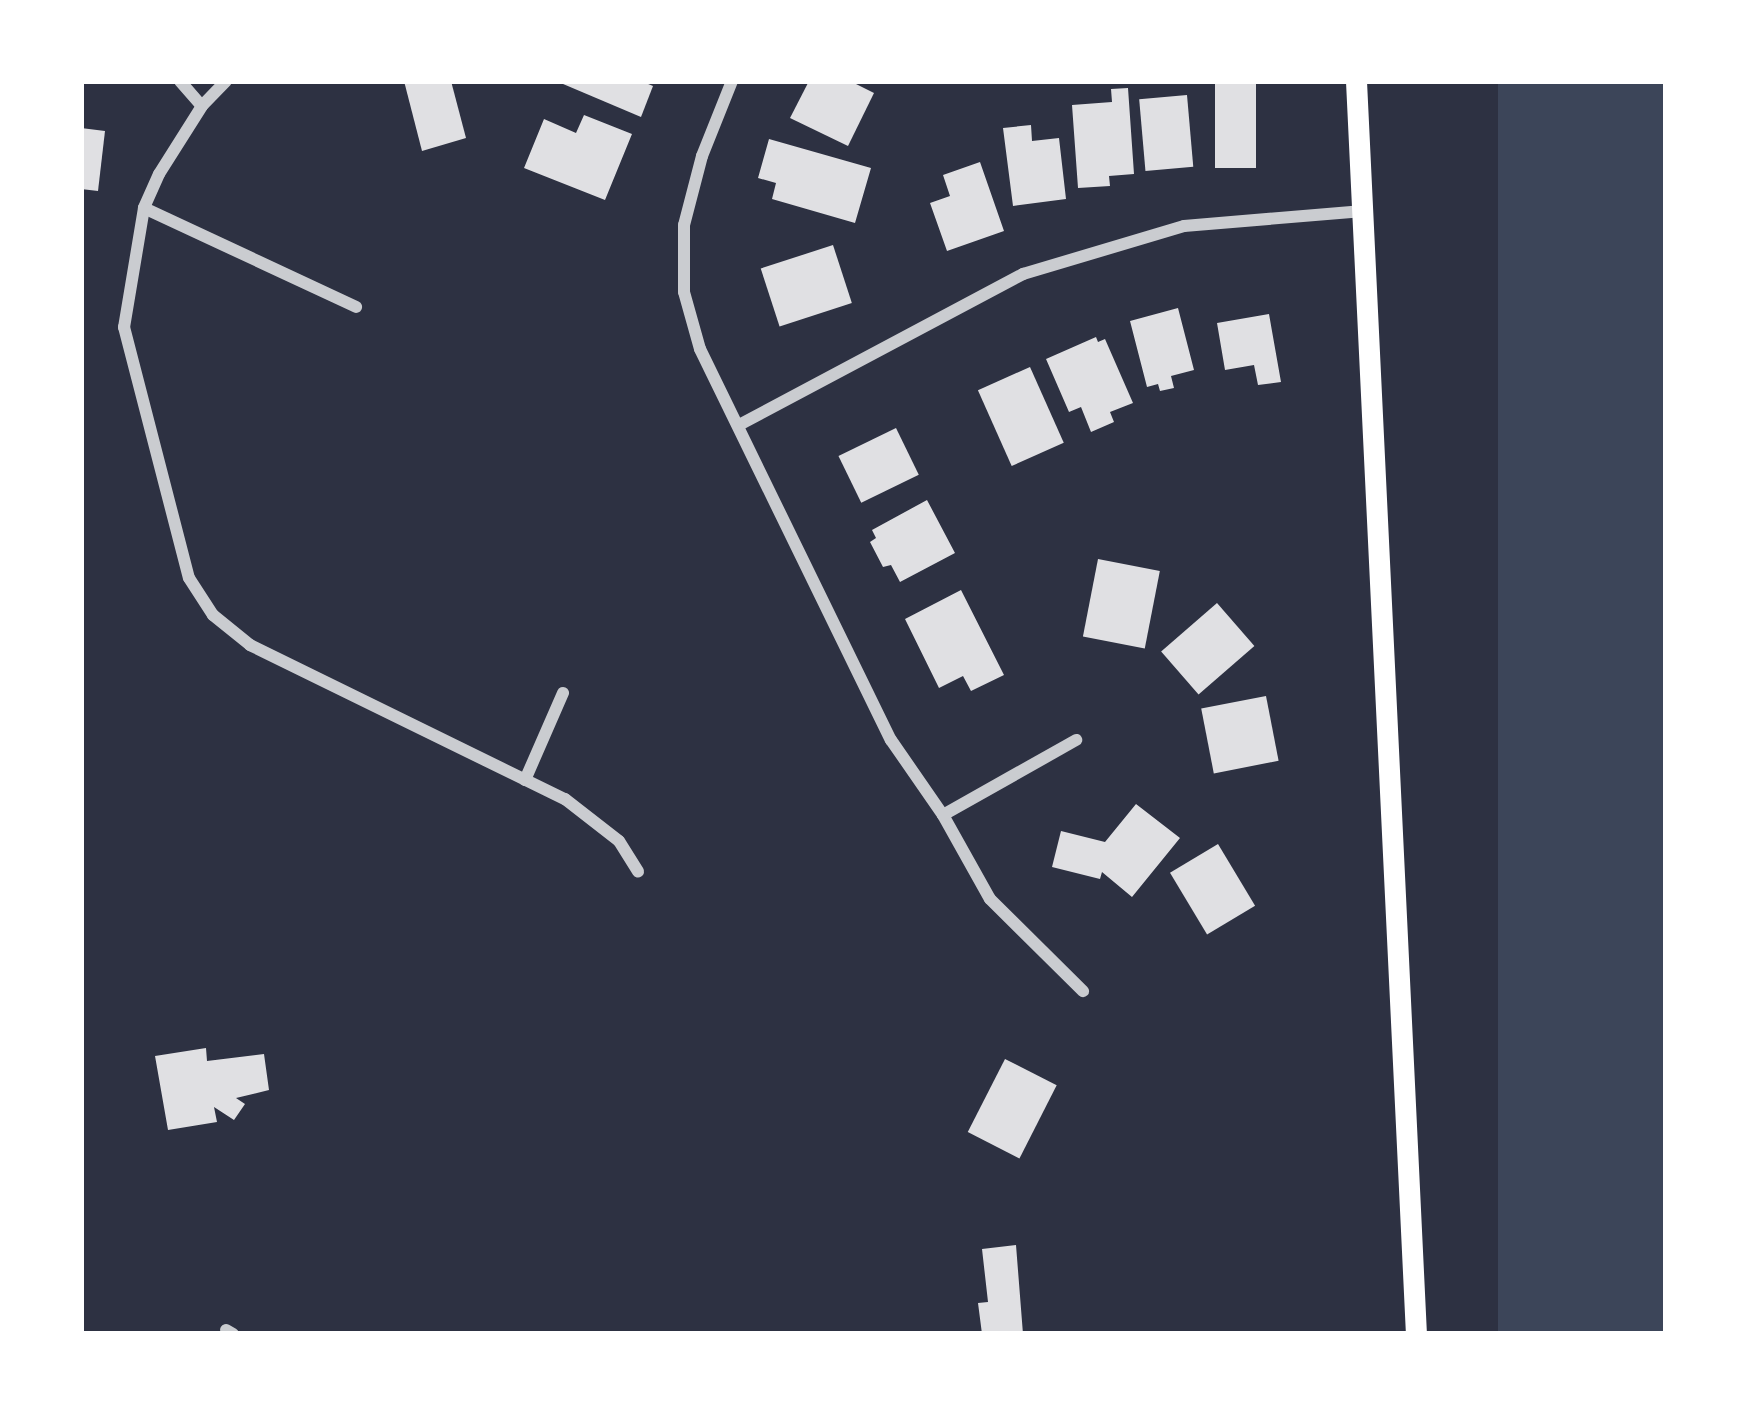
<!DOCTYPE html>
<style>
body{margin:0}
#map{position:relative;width:1747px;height:1415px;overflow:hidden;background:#2d3142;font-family:"Archivo Narrow",sans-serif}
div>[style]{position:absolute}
.green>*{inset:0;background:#3c4559;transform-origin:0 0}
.building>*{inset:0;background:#e0e0e3;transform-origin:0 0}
.minor>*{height:12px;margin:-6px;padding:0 6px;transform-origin:6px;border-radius:6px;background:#caccd0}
.secondary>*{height:21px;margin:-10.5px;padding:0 10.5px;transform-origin:10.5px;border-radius:10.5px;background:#fff}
span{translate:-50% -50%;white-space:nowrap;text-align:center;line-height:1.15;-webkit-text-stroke:12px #fff;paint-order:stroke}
.frame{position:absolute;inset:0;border:84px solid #fff;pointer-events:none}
</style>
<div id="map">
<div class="green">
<i style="left:1498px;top:81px;width:168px;height:1253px"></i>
</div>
<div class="building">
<i style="clip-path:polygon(404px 81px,451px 81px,466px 138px,422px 151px)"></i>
<i style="clip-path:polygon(556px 81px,641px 81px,653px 86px,641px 117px)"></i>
<i style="clip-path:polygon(809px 81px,850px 81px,874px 93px,848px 146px,790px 118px)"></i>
<i style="left:1215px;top:81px;width:41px;height:87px"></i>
<i style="clip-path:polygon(1128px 88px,1134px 174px,1109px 176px,1110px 186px,1078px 188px,1072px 105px,1112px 102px,1111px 89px)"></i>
<i style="left:1187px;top:95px;width:72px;height:48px;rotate:85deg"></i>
<i style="clip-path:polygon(584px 115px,632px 134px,605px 200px,524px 168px,544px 119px,576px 133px)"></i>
<i style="clip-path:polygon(1031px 125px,1032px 141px,1059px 138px,1066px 199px,1013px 206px,1003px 128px)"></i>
<i style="clip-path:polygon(81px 128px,105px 131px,98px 191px,81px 189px)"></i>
<i style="clip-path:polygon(769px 139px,871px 168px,855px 223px,772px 199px,776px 183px,758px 178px)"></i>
<i style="clip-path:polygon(980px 162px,1004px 231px,947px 251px,930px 203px,950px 196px,943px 175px)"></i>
<i style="left:833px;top:245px;width:61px;height:76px;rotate:72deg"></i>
<i style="clip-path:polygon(1178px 308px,1194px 370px,1171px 376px,1174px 388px,1160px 391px,1158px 384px,1147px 387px,1130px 321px)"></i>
<i style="clip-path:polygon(1269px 314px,1281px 382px,1258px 385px,1254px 365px,1225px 370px,1217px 323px)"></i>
<i style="clip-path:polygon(1096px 337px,1098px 342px,1105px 339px,1133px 403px,1110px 412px,1114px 422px,1091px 432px,1081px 407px,1069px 412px,1046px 359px)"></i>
<i style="left:1030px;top:367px;width:83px;height:57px;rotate:66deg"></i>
<i style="left:896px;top:428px;width:52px;height:64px;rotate:64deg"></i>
<i style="clip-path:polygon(927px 500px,955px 553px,900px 582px,891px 565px,883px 567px,870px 542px,876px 538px,872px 530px)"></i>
<i style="left:1098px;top:559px;width:63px;height:79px;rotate:11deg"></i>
<i style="clip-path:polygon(961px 590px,1004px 675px,971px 691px,963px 676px,939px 688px,905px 619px)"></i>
<i style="left:1217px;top:603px;width:57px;height:74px;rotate:49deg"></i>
<i style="left:1266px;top:696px;width:66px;height:66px;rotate:79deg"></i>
<i style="clip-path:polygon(1136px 804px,1180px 838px,1132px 897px,1102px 872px,1100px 879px,1052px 867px,1061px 831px,1105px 842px)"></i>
<i style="left:1218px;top:844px;width:72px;height:56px;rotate:59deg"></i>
<i style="clip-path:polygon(206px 1048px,207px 1061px,264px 1054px,269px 1090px,236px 1098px,245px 1104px,234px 1120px,214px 1107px,217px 1122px,168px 1130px,155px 1056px)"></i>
<i style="left:1005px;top:1059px;width:58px;height:82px;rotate:27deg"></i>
<i style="clip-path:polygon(1016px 1245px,1023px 1334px,982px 1334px,978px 1303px,988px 1302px,982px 1249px)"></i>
</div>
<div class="minor">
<i style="left:180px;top:81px;width:33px;rotate:49deg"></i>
<i style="left:226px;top:81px;width:35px;rotate:134deg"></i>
<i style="left:202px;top:106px;width:80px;rotate:122.3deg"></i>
<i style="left:159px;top:174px;width:37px;rotate:114deg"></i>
<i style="left:144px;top:208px;width:121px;rotate:99.5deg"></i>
<i style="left:124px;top:327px;width:259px;rotate:75.5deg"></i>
<i style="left:189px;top:578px;width:44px;rotate:57deg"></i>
<i style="left:213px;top:615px;width:48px;rotate:39deg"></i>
<i style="left:250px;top:645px;width:351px;rotate:26.1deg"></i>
<i style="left:565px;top:799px;width:68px;rotate:37.9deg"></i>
<i style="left:619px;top:841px;width:36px;rotate:58deg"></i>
<i style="left:732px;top:81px;width:81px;rotate:111.8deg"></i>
<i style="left:702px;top:156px;width:71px;rotate:104.6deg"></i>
<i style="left:684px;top:225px;width:67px;rotate:90deg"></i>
<i style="left:684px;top:292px;width:59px;rotate:74.3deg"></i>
<i style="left:700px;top:349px;width:435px;rotate:64deg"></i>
<i style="left:891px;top:740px;width:91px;rotate:55.3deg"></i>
<i style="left:943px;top:815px;width:96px;rotate:60.8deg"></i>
<i style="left:990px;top:899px;width:131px;rotate:44.7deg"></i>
<i style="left:144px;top:208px;width:234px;rotate:25deg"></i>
<i style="left:739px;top:425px;width:322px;rotate:-28deg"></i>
<i style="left:1023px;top:274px;width:168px;rotate:-16.6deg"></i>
<i style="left:1184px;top:226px;width:180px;rotate:-4.8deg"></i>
<i style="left:525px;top:780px;width:95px;rotate:-66.4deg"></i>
<i style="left:943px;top:815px;width:153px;rotate:-29.4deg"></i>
<i style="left:226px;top:1330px;width:8px;rotate:30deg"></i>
</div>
<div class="secondary">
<i style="left:1356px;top:81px;width:1254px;rotate:87.26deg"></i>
</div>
<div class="frame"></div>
</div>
